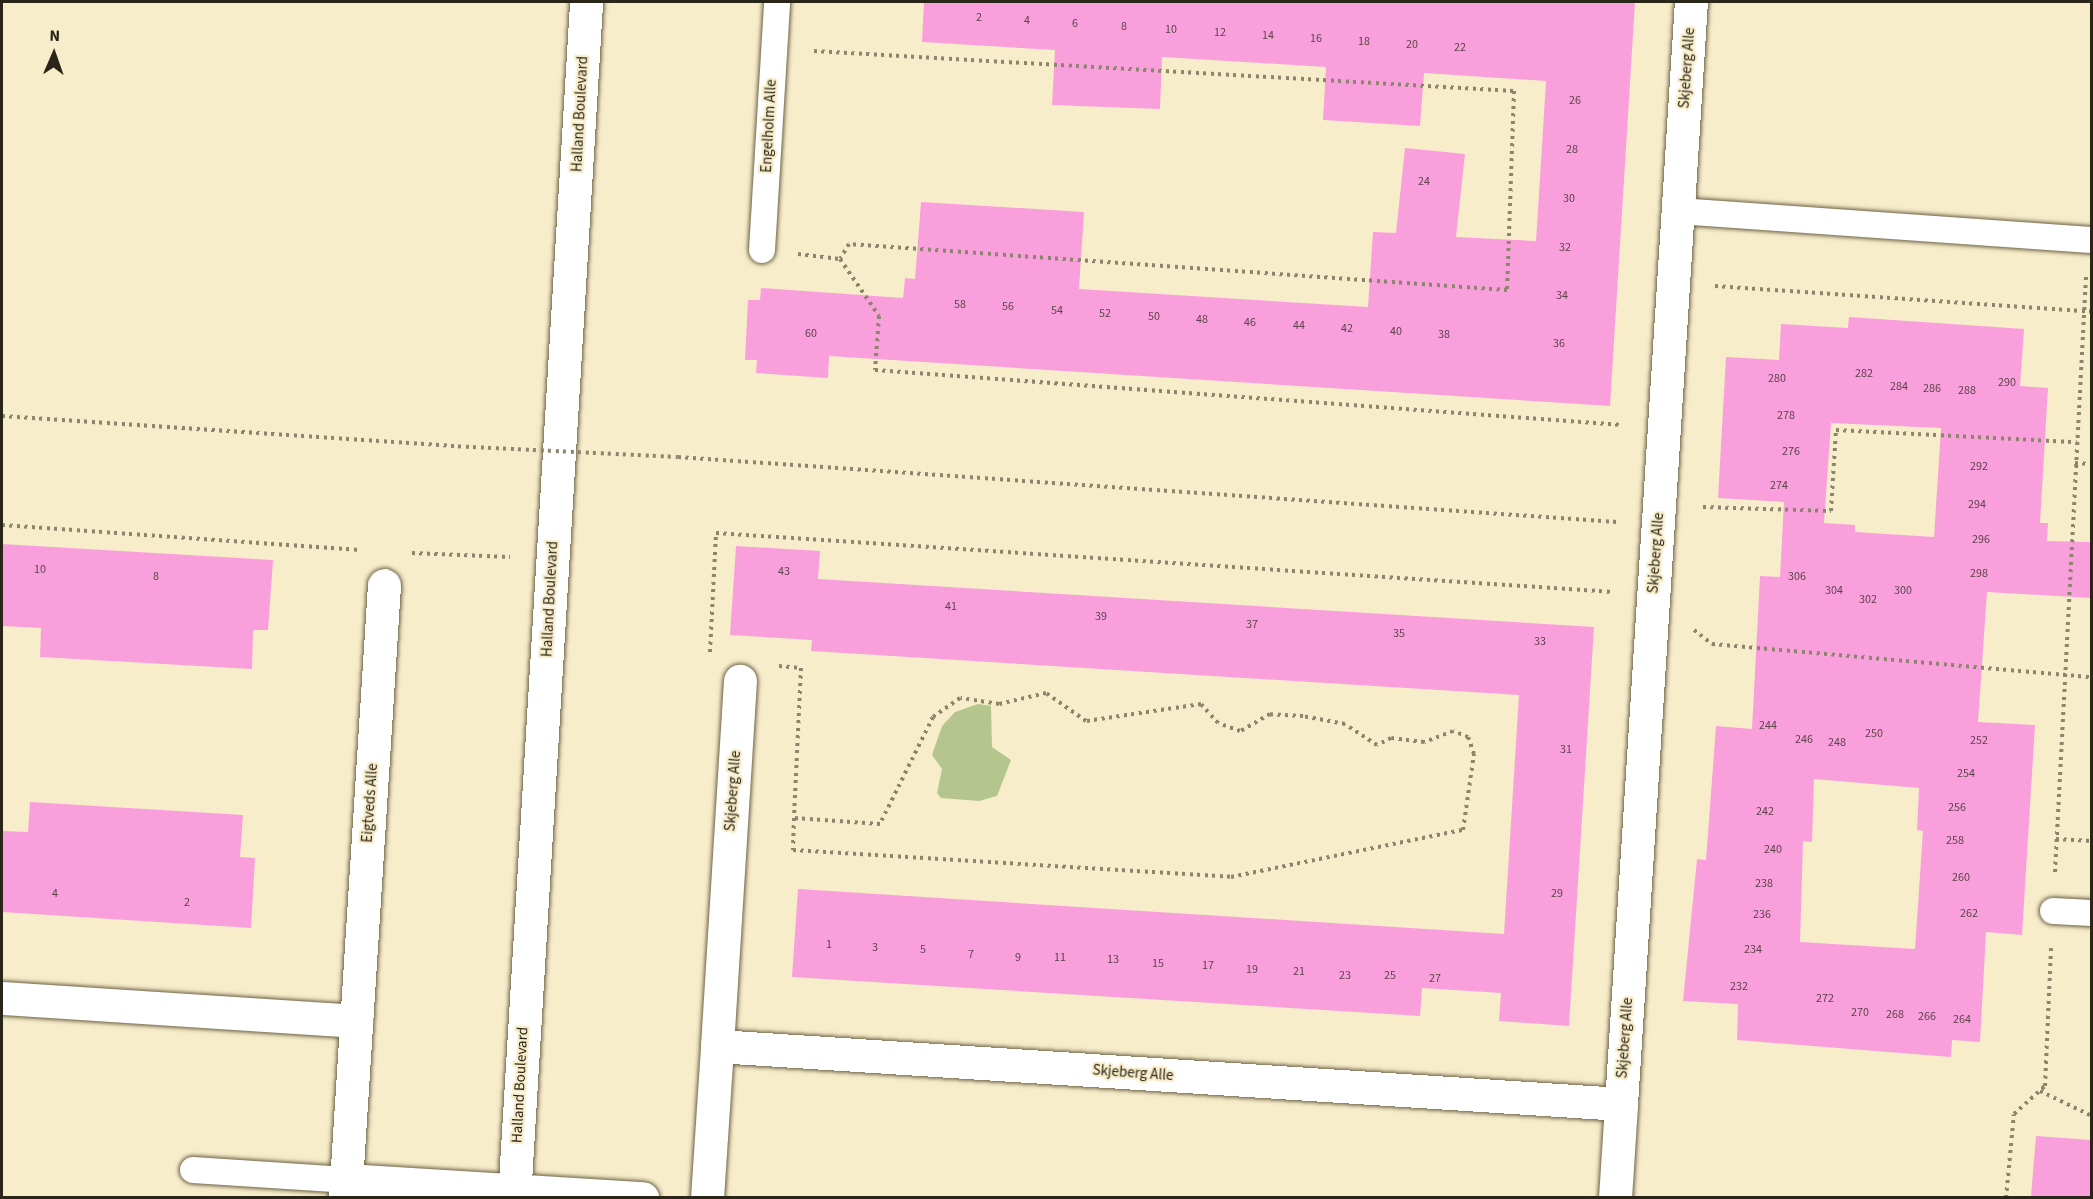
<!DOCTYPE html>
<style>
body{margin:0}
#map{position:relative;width:2093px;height:1199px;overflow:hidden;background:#f8edcb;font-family:"Source Sans 3",sans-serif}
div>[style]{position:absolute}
.green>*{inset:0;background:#b4c68e}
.building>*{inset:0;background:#f9a0dc}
.path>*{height:4px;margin-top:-2px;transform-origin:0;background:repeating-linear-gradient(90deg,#8c856e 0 3px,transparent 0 7.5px)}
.roads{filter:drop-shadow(0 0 2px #6c6245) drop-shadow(0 0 2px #6c6245)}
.lane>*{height:26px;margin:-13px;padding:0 13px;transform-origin:13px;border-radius:13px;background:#fff}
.street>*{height:33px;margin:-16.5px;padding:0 16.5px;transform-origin:16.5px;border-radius:16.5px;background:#fff}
.secondary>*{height:33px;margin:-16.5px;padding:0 16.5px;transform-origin:16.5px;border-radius:16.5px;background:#fff}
.path-bridge>*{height:4px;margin-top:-2px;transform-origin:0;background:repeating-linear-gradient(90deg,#8c856e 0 3px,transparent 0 7.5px)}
span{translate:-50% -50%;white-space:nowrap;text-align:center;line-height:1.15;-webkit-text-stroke:4.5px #f8edcb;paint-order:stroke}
.number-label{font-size:12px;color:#5d4449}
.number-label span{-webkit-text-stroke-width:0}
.street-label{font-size:15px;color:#292518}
.frame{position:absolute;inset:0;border:3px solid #292518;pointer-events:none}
.north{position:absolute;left:24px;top:24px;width:60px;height:60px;-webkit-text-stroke:4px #f8edcb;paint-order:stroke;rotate:2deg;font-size:16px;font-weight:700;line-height:24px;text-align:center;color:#292518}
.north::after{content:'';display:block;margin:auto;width:21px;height:27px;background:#292518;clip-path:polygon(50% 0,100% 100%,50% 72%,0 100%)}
</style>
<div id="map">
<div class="green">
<i style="clip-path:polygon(978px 704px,991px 706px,992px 747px,1011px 760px,997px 796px,979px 801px,941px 798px,937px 793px,942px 769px,932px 755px,942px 726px,955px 712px)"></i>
</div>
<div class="building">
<i style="clip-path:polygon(924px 2px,1635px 2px,1610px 406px,829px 356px,828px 378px,756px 373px,757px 360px,745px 360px,748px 300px,760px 300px,761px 288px,903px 298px,905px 278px,915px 279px,921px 202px,1084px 212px,1079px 289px,1368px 307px,1373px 232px,1396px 233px,1405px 148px,1465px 154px,1456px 237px,1536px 241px,1546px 81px,1424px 73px,1420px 126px,1323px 120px,1326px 67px,1162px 57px,1160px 109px,1052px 105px,1055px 50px,922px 42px)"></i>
<i style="clip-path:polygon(evenodd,1849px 317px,2024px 329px,2020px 386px,2048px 388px,2040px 523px,2048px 523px,2047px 541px,2091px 542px,2091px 598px,1987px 592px,1978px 722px,2035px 725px,2022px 935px,1986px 932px,1980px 1042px,1952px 1040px,1951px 1057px,1737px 1040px,1738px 1004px,1683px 1001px,1697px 859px,1706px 860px,1716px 726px,1752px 729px,1760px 576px,1780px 577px,1784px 502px,1718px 498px,1726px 357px,1779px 360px,1781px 324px,1848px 328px,1849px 317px,1831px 423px,1941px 428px,1934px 537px,1855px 532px,1855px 525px,1824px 523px,1831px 423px,1849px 317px,1814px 779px,1919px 788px,1917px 830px,1923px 831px,1915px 949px,1800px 942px,1803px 841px,1812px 842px,1814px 779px)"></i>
<i style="clip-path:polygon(2px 544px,273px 560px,268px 630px,253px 630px,252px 669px,40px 657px,41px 628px,2px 626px)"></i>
<i style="clip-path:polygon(736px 546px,820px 551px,818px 579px,1594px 627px,1569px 1026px,1499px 1021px,1501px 993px,1422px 988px,1420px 1016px,792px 977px,798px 889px,1504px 934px,1519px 695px,811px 651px,812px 640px,730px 635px)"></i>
<i style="clip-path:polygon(30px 802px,243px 815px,240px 857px,255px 858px,251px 928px,2px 912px,2px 831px,28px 832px)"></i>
<i style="clip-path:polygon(2036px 1136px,2091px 1140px,2091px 1197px,2031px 1197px)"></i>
</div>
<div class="path">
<i style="left:814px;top:51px;width:701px;rotate:3.27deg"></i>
<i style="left:1514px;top:91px;width:199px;rotate:92deg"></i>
<i style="left:1507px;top:290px;width:660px;rotate:-176deg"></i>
<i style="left:849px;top:244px;width:17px;rotate:121deg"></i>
<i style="left:798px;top:254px;width:42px;rotate:6.8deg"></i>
<i style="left:840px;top:259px;width:69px;rotate:55.6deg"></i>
<i style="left:879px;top:316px;width:54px;rotate:94.2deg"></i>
<i style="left:875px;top:370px;width:749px;rotate:4.21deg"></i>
<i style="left:1715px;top:286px;width:378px;rotate:3.9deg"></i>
<i style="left:2px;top:416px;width:450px;rotate:3.8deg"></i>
<i style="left:678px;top:457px;width:941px;rotate:3.96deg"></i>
<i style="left:2075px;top:463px;width:17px;rotate:3deg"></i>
<i style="left:1703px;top:507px;width:128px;rotate:1.8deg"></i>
<i style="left:1831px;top:511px;width:81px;rotate:-86.5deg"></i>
<i style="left:1836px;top:430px;width:241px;rotate:2.9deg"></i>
<i style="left:2px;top:525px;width:359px;rotate:4deg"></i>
<i style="left:412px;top:553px;width:98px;rotate:2.3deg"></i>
<i style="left:1694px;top:630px;width:23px;rotate:38deg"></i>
<i style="left:1712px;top:644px;width:381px;rotate:5deg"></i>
<i style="left:710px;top:652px;width:119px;rotate:-87.1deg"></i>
<i style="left:716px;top:533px;width:899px;rotate:3.76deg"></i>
<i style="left:779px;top:666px;width:22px;rotate:5deg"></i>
<i style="left:801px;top:668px;width:150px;rotate:92.7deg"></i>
<i style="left:794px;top:818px;width:32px;rotate:92deg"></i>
<i style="left:793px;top:850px;width:439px;rotate:3.5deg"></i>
<i style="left:1231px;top:877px;width:237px;rotate:-11.5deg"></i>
<i style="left:1463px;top:830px;width:77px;rotate:-81.8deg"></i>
<i style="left:1474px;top:754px;width:18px;rotate:-109deg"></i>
<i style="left:1468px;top:737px;width:16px;rotate:-158deg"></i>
<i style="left:1453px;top:731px;width:31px;rotate:159deg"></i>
<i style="left:1424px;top:742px;width:33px;rotate:-173deg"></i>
<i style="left:1391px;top:738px;width:16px;rotate:153deg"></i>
<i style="left:1377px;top:745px;width:38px;rotate:-147deg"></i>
<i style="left:1345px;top:724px;width:43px;rotate:-169.2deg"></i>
<i style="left:1303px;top:716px;width:33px;rotate:-177deg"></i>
<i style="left:1270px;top:714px;width:34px;rotate:150deg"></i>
<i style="left:1240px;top:731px;width:23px;rotate:-160deg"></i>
<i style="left:1218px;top:723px;width:25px;rotate:-132deg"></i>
<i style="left:1201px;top:704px;width:116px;rotate:171.6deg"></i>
<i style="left:1086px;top:721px;width:49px;rotate:-145deg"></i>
<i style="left:1046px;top:693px;width:48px;rotate:166.8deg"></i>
<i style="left:999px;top:704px;width:39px;rotate:-171deg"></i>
<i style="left:960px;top:698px;width:33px;rotate:145deg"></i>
<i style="left:933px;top:717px;width:119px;rotate:116.4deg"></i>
<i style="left:880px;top:824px;width:86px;rotate:-176deg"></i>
<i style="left:2056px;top:839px;width:36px;rotate:3deg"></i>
<i style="left:2055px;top:872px;width:596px;rotate:-87.02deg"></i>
<i style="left:2040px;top:1091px;width:58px;rotate:25.7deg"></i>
<i style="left:2006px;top:1198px;width:84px;rotate:-84.6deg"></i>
<i style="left:2014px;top:1114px;width:42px;rotate:-42.1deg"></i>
<i style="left:2045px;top:1086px;width:138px;rotate:-87.5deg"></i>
</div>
<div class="roads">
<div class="lane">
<i style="left:1677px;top:211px;width:416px;rotate:4deg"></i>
<i style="left:762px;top:250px;width:248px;rotate:-86.5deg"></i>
<i style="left:2053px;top:911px;width:39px;rotate:3deg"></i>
<i style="left:193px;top:1170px;width:153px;rotate:3.7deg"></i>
</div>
<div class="street">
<i style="left:2px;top:998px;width:355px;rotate:3.7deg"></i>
<i style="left:717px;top:1046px;width:366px;rotate:-86.4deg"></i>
<i style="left:346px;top:1180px;width:297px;rotate:3.5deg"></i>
<i style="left:345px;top:1198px;width:614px;rotate:-86.36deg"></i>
<i style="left:707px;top:1198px;width:152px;rotate:-86.2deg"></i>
<i style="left:717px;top:1046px;width:906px;rotate:3.67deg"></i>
<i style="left:1621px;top:1104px;width:1104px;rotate:-86.37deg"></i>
<i style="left:1615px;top:1198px;width:94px;rotate:-86.3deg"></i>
</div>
<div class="secondary">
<i style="left:514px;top:1198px;width:1198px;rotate:-86.55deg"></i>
</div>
</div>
<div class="path-bridge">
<i style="left:451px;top:446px;width:227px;rotate:2.8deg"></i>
</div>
<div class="number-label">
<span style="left:979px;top:18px">2</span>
<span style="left:1027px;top:21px">4</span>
<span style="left:1075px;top:24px">6</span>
<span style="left:1124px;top:27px">8</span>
<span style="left:1171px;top:30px">10</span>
<span style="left:1220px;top:33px">12</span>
<span style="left:1268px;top:36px">14</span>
<span style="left:1316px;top:39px">16</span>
<span style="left:1364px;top:42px">18</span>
<span style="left:1412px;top:45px">20</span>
<span style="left:1460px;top:48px">22</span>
<span style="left:1575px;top:101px">26</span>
<span style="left:1572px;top:150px">28</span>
<span style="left:1424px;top:182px">24</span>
<span style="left:1569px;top:199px">30</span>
<span style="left:1565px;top:248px">32</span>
<span style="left:1562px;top:296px">34</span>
<span style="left:960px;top:305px">58</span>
<span style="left:1008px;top:307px">56</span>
<span style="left:1057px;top:311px">54</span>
<span style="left:1105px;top:314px">52</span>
<span style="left:1154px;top:317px">50</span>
<span style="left:1202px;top:320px">48</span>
<span style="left:1250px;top:323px">46</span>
<span style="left:1299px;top:326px">44</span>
<span style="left:1347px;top:329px">42</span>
<span style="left:1396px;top:332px">40</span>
<span style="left:811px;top:334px">60</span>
<span style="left:1444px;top:335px">38</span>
<span style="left:1559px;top:344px">36</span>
<span style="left:1864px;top:374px">282</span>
<span style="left:1777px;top:379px">280</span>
<span style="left:2007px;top:383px">290</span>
<span style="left:1899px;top:387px">284</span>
<span style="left:1932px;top:389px">286</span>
<span style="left:1967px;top:391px">288</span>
<span style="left:1786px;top:416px">278</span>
<span style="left:1791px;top:452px">276</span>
<span style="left:1979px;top:467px">292</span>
<span style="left:1779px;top:486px">274</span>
<span style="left:1977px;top:505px">294</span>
<span style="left:1981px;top:540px">296</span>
<span style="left:40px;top:570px">10</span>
<span style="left:784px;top:572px">43</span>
<span style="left:1979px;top:574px">298</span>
<span style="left:156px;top:577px">8</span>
<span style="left:1797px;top:577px">306</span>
<span style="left:1834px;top:591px">304</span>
<span style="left:1903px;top:591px">300</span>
<span style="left:1868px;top:600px">302</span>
<span style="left:951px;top:607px">41</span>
<span style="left:1101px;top:617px">39</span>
<span style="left:1252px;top:625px">37</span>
<span style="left:1399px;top:634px">35</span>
<span style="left:1540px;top:642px">33</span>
<span style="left:1768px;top:726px">244</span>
<span style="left:1874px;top:734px">250</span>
<span style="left:1804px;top:740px">246</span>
<span style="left:1979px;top:741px">252</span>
<span style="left:1837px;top:743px">248</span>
<span style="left:1566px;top:750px">31</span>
<span style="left:1966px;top:774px">254</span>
<span style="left:1957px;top:808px">256</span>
<span style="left:1765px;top:812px">242</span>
<span style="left:1955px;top:841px">258</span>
<span style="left:1773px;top:850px">240</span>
<span style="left:1961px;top:878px">260</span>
<span style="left:1764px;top:884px">238</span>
<span style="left:55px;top:894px">4</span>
<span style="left:1557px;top:894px">29</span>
<span style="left:187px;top:903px">2</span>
<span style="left:1969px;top:914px">262</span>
<span style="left:1762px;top:915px">236</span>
<span style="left:829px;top:945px">1</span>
<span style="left:875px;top:948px">3</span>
<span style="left:923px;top:950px">5</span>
<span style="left:1753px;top:950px">234</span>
<span style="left:971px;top:955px">7</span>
<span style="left:1018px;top:958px">9</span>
<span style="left:1060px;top:958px">11</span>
<span style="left:1113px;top:960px">13</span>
<span style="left:1158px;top:964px">15</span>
<span style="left:1208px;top:966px">17</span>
<span style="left:1252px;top:970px">19</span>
<span style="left:1299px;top:972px">21</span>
<span style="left:1345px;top:976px">23</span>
<span style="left:1390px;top:976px">25</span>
<span style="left:1435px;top:979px">27</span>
<span style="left:1739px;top:987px">232</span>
<span style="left:1825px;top:999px">272</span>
<span style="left:1860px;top:1013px">270</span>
<span style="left:1895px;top:1015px">268</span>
<span style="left:1927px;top:1017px">266</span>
<span style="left:1962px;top:1020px">264</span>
</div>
<div class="street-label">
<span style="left:1687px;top:68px;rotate:-86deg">Skjeberg Alle</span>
<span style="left:580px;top:114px;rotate:-87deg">Halland Boulevard</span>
<span style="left:769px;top:126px;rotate:-87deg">Engelholm Alle</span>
<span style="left:1656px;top:553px;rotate:-86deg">Skjeberg Alle</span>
<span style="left:550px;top:599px;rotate:-87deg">Halland Boulevard</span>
<span style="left:733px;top:791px;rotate:-86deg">Skjeberg Alle</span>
<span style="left:370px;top:803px;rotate:-86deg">Eigtveds Alle</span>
<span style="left:1625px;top:1038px;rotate:-86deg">Skjeberg Alle</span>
<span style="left:1133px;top:1073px;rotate:4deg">Skjeberg Alle</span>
<span style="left:520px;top:1085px;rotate:-87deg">Halland Boulevard</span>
</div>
<div class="frame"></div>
<div class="north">N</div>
</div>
